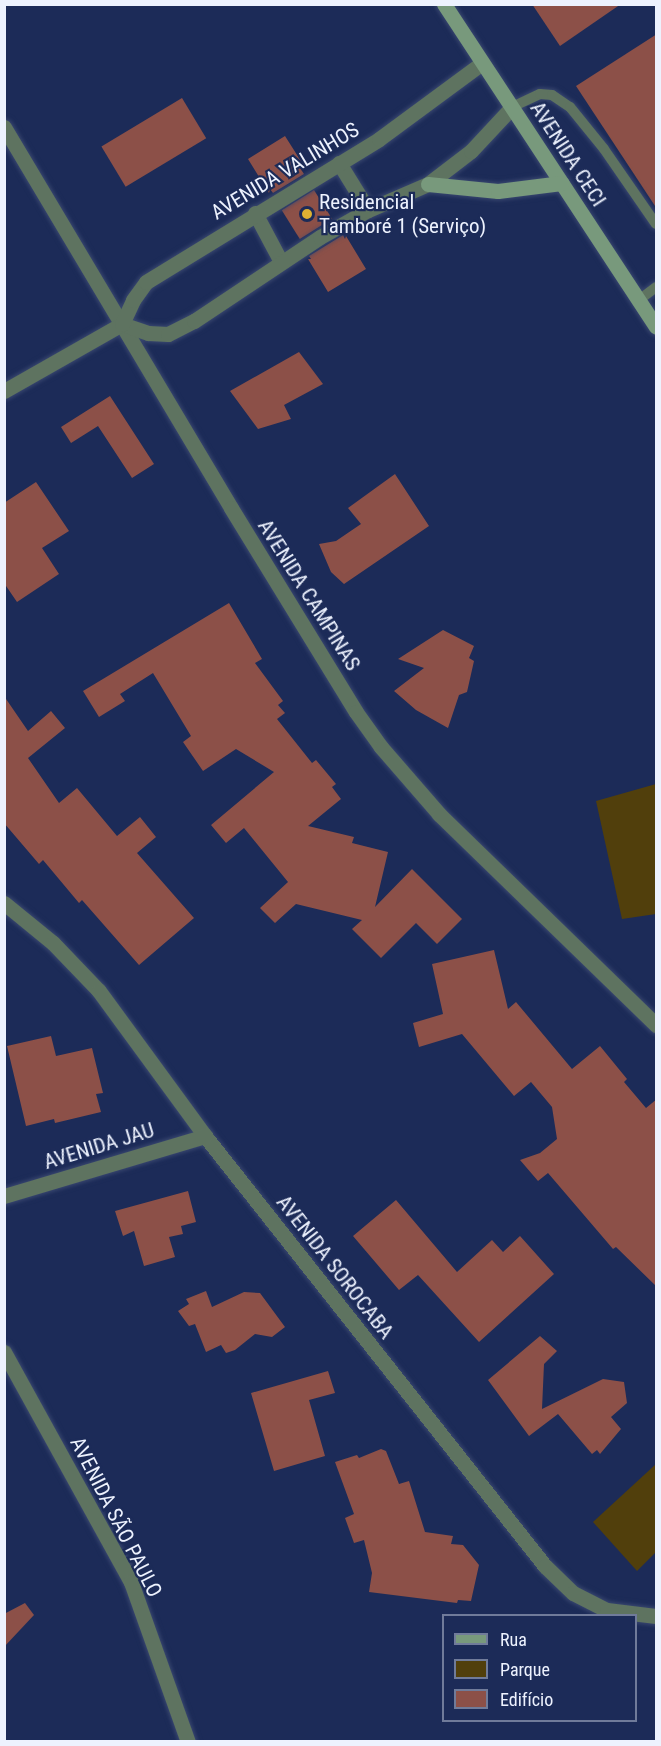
<!DOCTYPE html>
<meta charset="utf-8">
<style>
body{margin:0}
#map{position:relative;width:661px;height:1746px;overflow:hidden;background:#1c2b58;font-family:"Roboto Condensed",sans-serif}
div>[style]{position:absolute}
.green>*{inset:0;background:#513f0c}
.building>*{inset:0;background:#8c5048;transform-origin:0 0}
.roads{filter:drop-shadow(0 0 2px #39476f) drop-shadow(0 0 2px #39476f)}
.service>*{height:10px;margin:-5px;padding:0 5px;transform-origin:5px;border-radius:5px;background:#5e7360}
.minor>*{height:15px;margin:-7.5px;padding:0 7.5px;transform-origin:7.5px;border-radius:7.5px;background:#5e7360}
.secondary>*{height:15px;margin:-7.5px;padding:0 7.5px;transform-origin:7.5px;border-radius:7.5px;background:#78997c}
.dots>*{width:16px;height:16px;translate:-50% -50%;box-sizing:border-box;border:3px solid #1c2b58;border-radius:50%}
span{translate:-50% -50%;white-space:nowrap;text-align:center;line-height:1.15;-webkit-text-stroke:4.5px #1c2b58;paint-order:stroke}
.street-label{font-size:21px;color:#edf2fe}
.poi-label{font-size:21px;color:#edf2fe}
.left{translate:0 -50%;text-align:left}
.frame{position:absolute;inset:0;border:6px solid #edf2fe;pointer-events:none}
.legend{position:absolute;left:442px;top:1614px;width:195px;height:108px;box-sizing:border-box;background:#1c2b58;border:2px solid #707b9a;margin:0;padding:8px 10px;list-style:none;font-size:18px;color:#edf2fe}
.legend li{display:flex;align-items:center;gap:12px;height:30px}
.legend b{width:30px;border:2px solid #707b9a}
</style>
<div id="map">
<div class="green">
<i style="clip-path:polygon(656px 784px,656px 914px,622px 919px,596px 801px)"></i>
<i style="clip-path:polygon(656px 1464px,656px 1552px,637px 1571px,593px 1522px)"></i>
</div>
<div class="building">
<i style="clip-path:polygon(532px 4px,621px 4px,560px 46px)"></i>
<i style="clip-path:polygon(657px 34px,657px 209px,576px 86px)"></i>
<i style="left:182px;top:98px;width:47px;height:94px;rotate:59deg"></i>
<i style="clip-path:polygon(285px 136px,306px 169px,300px 168px,304px 174px,273px 193px,270px 189px,269px 193px,248px 159px)"></i>
<i style="left:314px;top:190px;width:34px;height:38px;rotate:58deg"></i>
<i style="clip-path:polygon(343px 235px,345px 239px,346px 236px,366px 269px,328px 292px,308px 259px,311px 259px,309px 256px)"></i>
<i style="clip-path:polygon(299px 352px,323px 384px,284px 405px,291px 419px,258px 429px,230px 391px)"></i>
<i style="clip-path:polygon(110px 396px,154px 464px,132px 478px,98px 426px,71px 443px,61px 427px)"></i>
<i style="clip-path:polygon(395px 474px,429px 526px,344px 584px,331px 572px,319px 544px,336px 541px,361px 524px,348px 508px)"></i>
<i style="clip-path:polygon(36px 482px,69px 531px,42px 548px,59px 574px,17px 602px,4px 583px,4px 503px)"></i>
<i style="clip-path:polygon(229px 603px,262px 659px,255px 663px,283px 701px,278px 705px,285px 713px,277px 719px,312px 763px,316px 760px,336px 784px,332px 787px,341px 799px,308px 826px,354px 837px,352px 843px,388px 852px,375px 907px,412px 869px,462px 919px,437px 944px,416px 923px,381px 958px,352px 929px,362px 920px,296px 904px,275px 923px,260px 908px,288px 882px,244px 828px,226px 843px,211px 825px,274px 772px,236px 749px,203px 771px,183px 742px,191px 736px,153px 673px,120px 694px,125px 701px,99px 717px,83px 691px)"></i>
<i style="clip-path:polygon(443px 630px,474px 646px,469px 658px,474px 661px,467px 692px,459px 695px,448px 728px,416px 710px,394px 691px,424px 668px,398px 659px)"></i>
<i style="clip-path:polygon(4px 696px,28px 731px,51px 711px,65px 728px,28px 758px,59px 803px,77px 788px,117px 836px,140px 817px,156px 837px,137px 853px,194px 918px,139px 965px,82px 900px,79px 903px,43px 860px,39px 864px,4px 823px)"></i>
<i style="clip-path:polygon(494px 950px,508px 1009px,516px 1002px,572px 1069px,600px 1046px,627px 1079px,624px 1082px,646px 1108px,657px 1099px,657px 1287px,616px 1247px,613px 1249px,548px 1173px,538px 1181px,520px 1160px,540px 1153px,557px 1139px,552px 1107px,531px 1082px,514px 1096px,462px 1034px,419px 1047px,413px 1023px,443px 1014px,432px 964px)"></i>
<i style="clip-path:polygon(51px 1036px,56px 1056px,92px 1048px,103px 1093px,96px 1094px,101px 1112px,55px 1123px,54px 1119px,26px 1126px,7px 1046px)"></i>
<i style="clip-path:polygon(188px 1191px,196px 1222px,181px 1226px,183px 1234px,169px 1237px,175px 1257px,144px 1266px,134px 1231px,123px 1236px,115px 1211px)"></i>
<i style="clip-path:polygon(396px 1200px,457px 1272px,492px 1240px,503px 1252px,520px 1236px,554px 1274px,479px 1342px,418px 1275px,399px 1290px,353px 1236px)"></i>
<i style="clip-path:polygon(206px 1291px,212px 1307px,244px 1292px,260px 1293px,285px 1327px,272px 1337px,255px 1334px,235px 1350px,226px 1353px,221px 1345px,206px 1352px,195px 1324px,189px 1326px,178px 1311px,189px 1304px,186px 1299px)"></i>
<i style="clip-path:polygon(540px 1336px,557px 1351px,544px 1364px,542px 1409px,603px 1379px,624px 1382px,627px 1403px,611px 1417px,621px 1429px,600px 1454px,597px 1450px,592px 1454px,558px 1414px,529px 1436px,488px 1380px)"></i>
<i style="clip-path:polygon(328px 1371px,335px 1393px,309px 1400px,325px 1456px,274px 1471px,251px 1393px)"></i>
<i style="clip-path:polygon(381px 1449px,386px 1451px,399px 1484px,409px 1481px,425px 1532px,453px 1536px,451px 1544px,463px 1545px,479px 1565px,471px 1601px,458px 1600px,457px 1603px,369px 1592px,372px 1573px,364px 1540px,354px 1543px,345px 1518px,354px 1514px,335px 1462px,357px 1455px,359px 1458px)"></i>
<i style="clip-path:polygon(25px 1603px,34px 1615px,4px 1647px,4px 1614px)"></i>
</div>
<div class="roads">
<div class="service">
<i style="left:512px;top:107px;width:31px;rotate:-25deg"></i>
<i style="left:540px;top:94px;width:12px;rotate:5deg"></i>
<i style="left:552px;top:95px;width:22px;rotate:34deg"></i>
<i style="left:570px;top:107px;width:54px;rotate:51deg"></i>
<i style="left:604px;top:149px;width:91px;rotate:55.3deg"></i>
<i style="left:639px;top:300px;width:21px;rotate:-37deg"></i>
</div>
<div class="minor">
<i style="left:4px;top:127px;width:443px;rotate:59.2deg"></i>
<i style="left:231px;top:508px;width:239px;rotate:58.5deg"></i>
<i style="left:356px;top:712px;width:43px;rotate:54.5deg"></i>
<i style="left:381px;top:747px;width:89px;rotate:49.1deg"></i>
<i style="left:439px;top:814px;width:303px;rotate:44.2deg"></i>
<i style="left:339px;top:163px;width:55px;rotate:58.3deg"></i>
<i style="left:255px;top:213px;width:55px;rotate:62deg"></i>
<i style="left:122px;top:324px;width:28px;rotate:19deg"></i>
<i style="left:148px;top:333px;width:20px;rotate:3deg"></i>
<i style="left:168px;top:334px;width:29px;rotate:-27deg"></i>
<i style="left:194px;top:321px;width:151px;rotate:-33.7deg"></i>
<i style="left:320px;top:237px;width:55px;rotate:-29.4deg"></i>
<i style="left:368px;top:210px;width:65px;rotate:-23.4deg"></i>
<i style="left:428px;top:184px;width:54px;rotate:-37.5deg"></i>
<i style="left:471px;top:151px;width:60px;rotate:-47deg"></i>
<i style="left:4px;top:391px;width:136px;rotate:-29.6deg"></i>
<i style="left:122px;top:324px;width:26px;rotate:-65deg"></i>
<i style="left:133px;top:300px;width:22px;rotate:-54deg"></i>
<i style="left:146px;top:282px;width:273px;rotate:-31.5deg"></i>
<i style="left:379px;top:139px;width:128px;rotate:-36.4deg"></i>
<i style="left:4px;top:903px;width:63px;rotate:39.2deg"></i>
<i style="left:53px;top:943px;width:66px;rotate:46.2deg"></i>
<i style="left:99px;top:991px;width:180px;rotate:53.8deg"></i>
<i style="left:205px;top:1136px;width:548px;rotate:51.67deg"></i>
<i style="left:545px;top:1566px;width:39px;rotate:44deg"></i>
<i style="left:573px;top:1593px;width:38px;rotate:27deg"></i>
<i style="left:607px;top:1610px;width:49px;rotate:7deg"></i>
<i style="left:4px;top:1196px;width:210px;rotate:-16.6deg"></i>
<i style="left:4px;top:1352px;width:263px;rotate:61.1deg"></i>
<i style="left:131px;top:1582px;width:170px;rotate:70.4deg"></i>
</div>
<div class="secondary">
<i style="left:444px;top:4px;width:386px;rotate:56.7deg"></i>
<i style="left:428px;top:184px;width:70px;rotate:5.7deg"></i>
<i style="left:498px;top:191px;width:64px;rotate:-7.2deg"></i>
</div>
</div>
<div class="dots">
<i style="left:307px;top:214px;background:#deb133"></i>
</div>
<div class="street-label">
<span style="left:568px;top:154px;rotate:57deg">AVENIDA CECI</span>
<span style="left:285px;top:171px;rotate:-31deg">AVENIDA VALINHOS</span>
<span style="left:309px;top:595px;rotate:58deg">AVENIDA CAMPINAS</span>
<span style="left:99px;top:1146px;rotate:-17deg">AVENIDA JAU</span>
<span style="left:335px;top:1267px;rotate:52deg">AVENIDA SOROCABA</span>
<span style="left:116px;top:1517px;rotate:63deg">AVENIDA SÃO PAULO</span>
</div>
<div class="poi-label">
<span class="left" style="left:319px;top:214px">Residencial<br>Tamboré 1 (Serviço)</span>
</div>
<div class="frame"></div>
<ul class="legend">
<li><b style="height:8px;background:#78997c"></b>Rua</li>
<li><b style="height:16px;background:#513f0c"></b>Parque</li>
<li><b style="height:16px;background:#8c5048"></b>Edifício</li>
</ul>
</div>
